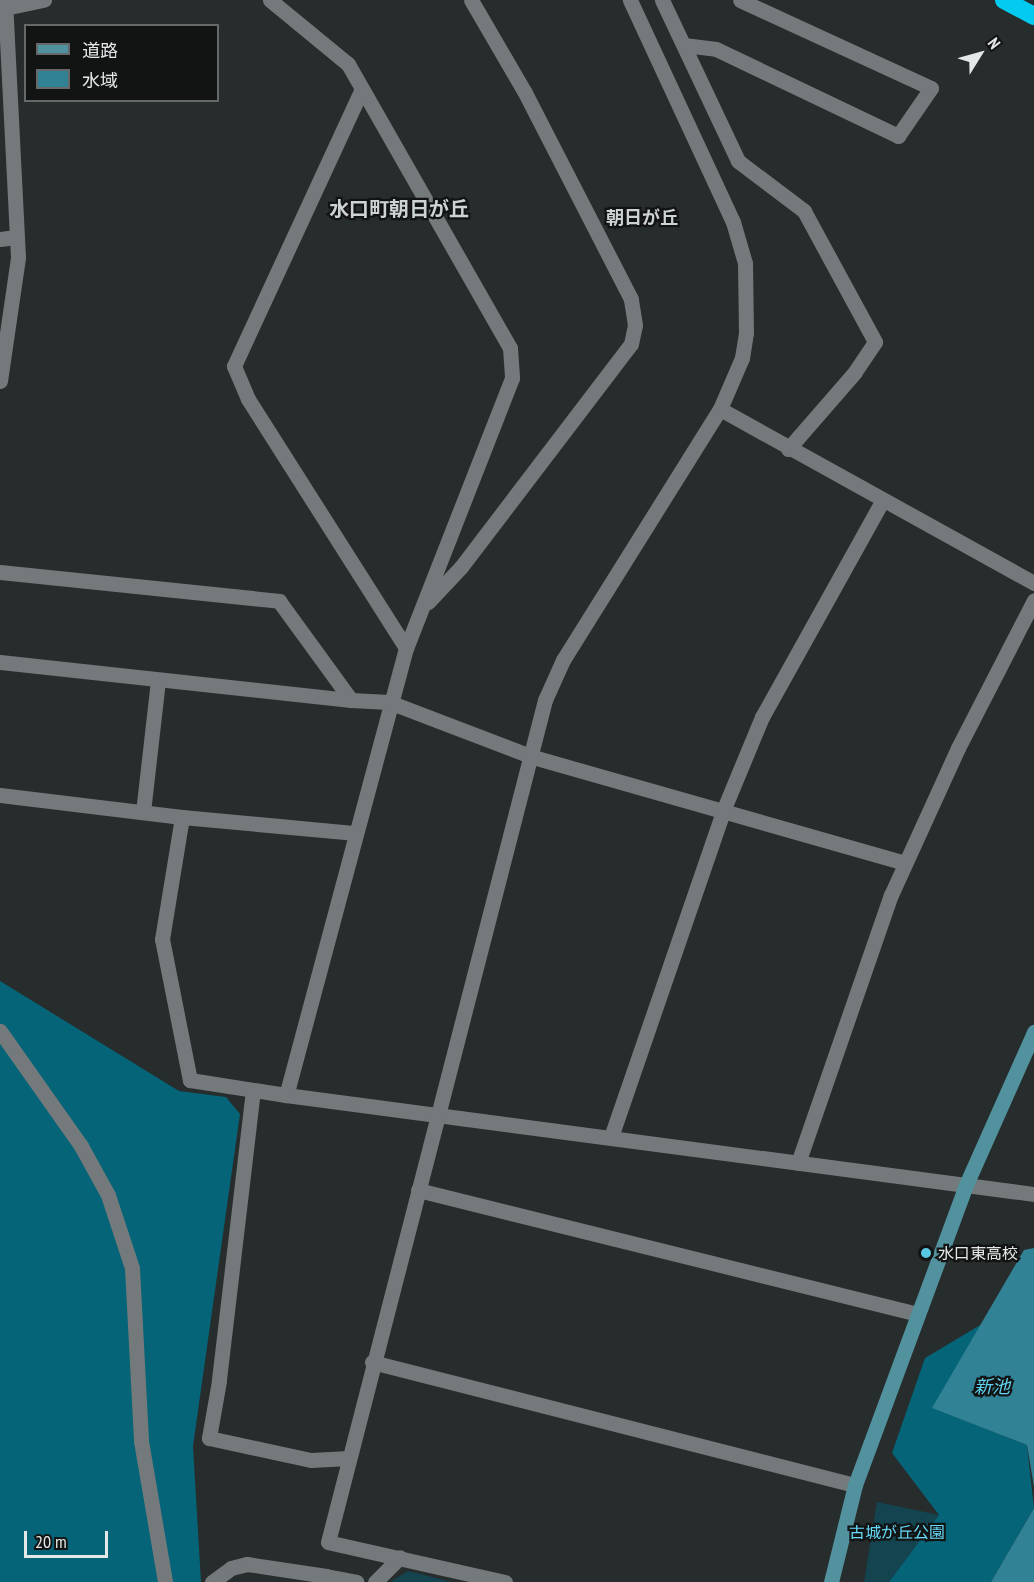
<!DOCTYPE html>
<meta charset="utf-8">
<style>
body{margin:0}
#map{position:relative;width:1034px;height:1582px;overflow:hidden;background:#272c2d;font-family:"PT Sans Narrow","Noto Sans JP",sans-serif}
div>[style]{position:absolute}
.green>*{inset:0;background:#144450}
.forest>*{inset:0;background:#056477}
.water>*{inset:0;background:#328295}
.street>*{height:15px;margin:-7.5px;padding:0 7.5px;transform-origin:7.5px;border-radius:7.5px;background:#74797b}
.secondary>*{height:15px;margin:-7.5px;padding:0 7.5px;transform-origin:7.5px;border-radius:7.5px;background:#52929e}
.highway>*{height:18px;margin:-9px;padding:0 9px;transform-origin:9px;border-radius:9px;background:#03cbf0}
.dots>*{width:16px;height:16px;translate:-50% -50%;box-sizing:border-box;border:3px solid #121414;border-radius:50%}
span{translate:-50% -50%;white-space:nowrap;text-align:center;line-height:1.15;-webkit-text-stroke:4.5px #121414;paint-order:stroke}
.poi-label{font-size:16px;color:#e5e8e9}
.left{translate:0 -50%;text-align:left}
.park-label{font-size:16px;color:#65d9f6}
.neighbourhood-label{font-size:18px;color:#cdd3d5;font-weight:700}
.water-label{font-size:18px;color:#5fd3f0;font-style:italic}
.quarter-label{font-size:20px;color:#cdd3d5;font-weight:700}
.legend{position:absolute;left:24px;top:24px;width:195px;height:78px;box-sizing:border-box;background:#121414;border:2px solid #666969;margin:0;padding:8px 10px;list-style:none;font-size:18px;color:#e5e8e9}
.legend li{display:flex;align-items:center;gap:12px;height:30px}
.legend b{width:30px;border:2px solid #666969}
.north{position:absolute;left:950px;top:24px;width:60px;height:60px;-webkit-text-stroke:4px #121414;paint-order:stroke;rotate:53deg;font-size:16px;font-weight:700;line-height:24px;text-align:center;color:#e5e8e9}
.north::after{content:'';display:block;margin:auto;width:21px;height:27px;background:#e5e8e9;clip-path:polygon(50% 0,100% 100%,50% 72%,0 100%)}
.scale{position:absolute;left:24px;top:1531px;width:84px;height:27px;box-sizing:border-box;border:3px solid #e5e8e9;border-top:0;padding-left:8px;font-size:18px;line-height:21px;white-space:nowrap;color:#e5e8e9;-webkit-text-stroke:4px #121414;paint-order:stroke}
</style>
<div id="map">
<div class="green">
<i style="clip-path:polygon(877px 1502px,939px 1515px,889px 1582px,864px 1582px)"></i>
<i style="clip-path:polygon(408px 1571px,452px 1582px,390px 1582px)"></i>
</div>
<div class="forest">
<i style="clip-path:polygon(0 981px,179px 1091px,226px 1097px,240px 1114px,193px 1446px,201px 1582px,0 1582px)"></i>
<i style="clip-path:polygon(982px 1324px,933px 1408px,1027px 1445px,1034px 1508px,991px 1582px,889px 1582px,939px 1515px,892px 1453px,925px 1358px)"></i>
</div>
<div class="water">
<i style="clip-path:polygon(1034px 1248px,1034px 1487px,1027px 1445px,932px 1408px,1024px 1250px)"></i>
<i style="clip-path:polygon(1034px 1508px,1034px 1582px,991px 1582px)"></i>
</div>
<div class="street">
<i style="left:270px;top:0;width:101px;rotate:39.4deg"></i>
<i style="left:348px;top:64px;width:327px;rotate:60.3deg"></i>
<i style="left:510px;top:348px;width:30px;rotate:86deg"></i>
<i style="left:512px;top:378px;width:290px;rotate:111.4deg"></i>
<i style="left:406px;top:648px;width:463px;rotate:105deg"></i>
<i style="left:286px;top:1095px;width:755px;rotate:7.54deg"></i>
<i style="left:662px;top:0;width:178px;rotate:64.7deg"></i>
<i style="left:738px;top:161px;width:83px;rotate:37.1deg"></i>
<i style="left:804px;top:211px;width:149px;rotate:61.5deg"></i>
<i style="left:875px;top:342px;width:36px;rotate:124deg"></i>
<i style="left:855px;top:372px;width:102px;rotate:131deg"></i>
<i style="left:5px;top:8px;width:40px;rotate:-12deg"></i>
<i style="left:684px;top:45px;width:32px;rotate:7deg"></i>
<i style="left:716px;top:49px;width:202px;rotate:25.5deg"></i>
<i style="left:898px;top:136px;width:58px;rotate:-55.5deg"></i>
<i style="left:931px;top:88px;width:210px;rotate:-155.3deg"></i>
<i style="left:361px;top:91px;width:303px;rotate:114.8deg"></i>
<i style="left:234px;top:366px;width:36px;rotate:67deg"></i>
<i style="left:248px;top:399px;width:295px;rotate:57.6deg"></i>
<i style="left:0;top:239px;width:16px;rotate:-7deg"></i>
<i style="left:0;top:381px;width:125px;rotate:-81.7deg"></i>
<i style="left:18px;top:257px;width:257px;rotate:-92.9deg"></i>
<i style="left:720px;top:409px;width:359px;rotate:29deg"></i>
<i style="left:0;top:572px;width:281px;rotate:5.9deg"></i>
<i style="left:279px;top:601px;width:122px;rotate:54deg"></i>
<i style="left:351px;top:700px;width:38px;rotate:3deg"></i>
<i style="left:389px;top:702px;width:154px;rotate:20.9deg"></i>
<i style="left:533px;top:757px;width:387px;rotate:15.9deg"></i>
<i style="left:428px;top:602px;width:48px;rotate:-46.7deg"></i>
<i style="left:461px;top:567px;width:280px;rotate:-52.7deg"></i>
<i style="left:631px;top:344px;width:19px;rotate:-78deg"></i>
<i style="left:635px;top:325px;width:26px;rotate:-99deg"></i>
<i style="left:631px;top:299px;width:234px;rotate:-117.2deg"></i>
<i style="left:524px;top:91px;width:105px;rotate:-120.2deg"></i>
<i style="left:0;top:662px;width:353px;rotate:6.2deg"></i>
<i style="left:0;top:795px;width:183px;rotate:6.9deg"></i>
<i style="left:182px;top:817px;width:124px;rotate:99.3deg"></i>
<i style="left:162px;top:939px;width:144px;rotate:78.8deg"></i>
<i style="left:190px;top:1080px;width:97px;rotate:8.9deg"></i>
<i style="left:143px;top:812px;width:133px;rotate:-83.5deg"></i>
<i style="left:182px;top:817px;width:172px;rotate:5.3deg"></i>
<i style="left:0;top:1031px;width:141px;rotate:54.8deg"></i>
<i style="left:81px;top:1146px;width:56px;rotate:61.1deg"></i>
<i style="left:108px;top:1195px;width:77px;rotate:71.8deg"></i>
<i style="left:132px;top:1268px;width:173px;rotate:87deg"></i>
<i style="left:141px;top:1441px;width:143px;rotate:80.3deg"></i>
<i style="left:253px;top:1090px;width:293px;rotate:96.7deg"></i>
<i style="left:219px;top:1381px;width:58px;rotate:100deg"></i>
<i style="left:209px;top:1438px;width:104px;rotate:12.2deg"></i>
<i style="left:311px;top:1460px;width:38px;rotate:-3deg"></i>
<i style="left:611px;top:1137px;width:345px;rotate:-71deg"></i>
<i style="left:723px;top:811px;width:102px;rotate:-67.5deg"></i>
<i style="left:762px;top:717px;width:248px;rotate:-60.9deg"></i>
<i style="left:798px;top:1163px;width:284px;rotate:-70.9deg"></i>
<i style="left:891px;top:895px;width:162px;rotate:-65.5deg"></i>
<i style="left:958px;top:748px;width:166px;rotate:-62.8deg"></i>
<i style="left:418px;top:1190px;width:515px;rotate:13.93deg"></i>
<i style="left:372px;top:1362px;width:498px;rotate:14.3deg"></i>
<i style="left:212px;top:1582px;width:24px;rotate:-36deg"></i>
<i style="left:231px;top:1568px;width:16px;rotate:-14deg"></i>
<i style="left:247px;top:1564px;width:80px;rotate:8.6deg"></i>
<i style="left:325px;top:1582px;width:6px;rotate:-81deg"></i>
<i style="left:326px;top:1576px;width:31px;rotate:11deg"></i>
<i style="left:375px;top:1582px;width:35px;rotate:-45deg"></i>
<i style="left:505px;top:1582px;width:181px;rotate:-167.3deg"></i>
<i style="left:328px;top:1542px;width:870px;rotate:-75.55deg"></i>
<i style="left:545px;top:700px;width:44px;rotate:-65.8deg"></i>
<i style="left:563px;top:660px;width:296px;rotate:-58deg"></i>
<i style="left:720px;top:409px;width:56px;rotate:-66.7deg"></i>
<i style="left:742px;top:358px;width:25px;rotate:-81deg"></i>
<i style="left:746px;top:333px;width:70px;rotate:-90.8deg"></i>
<i style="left:745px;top:263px;width:43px;rotate:-106.3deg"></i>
<i style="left:733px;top:222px;width:245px;rotate:-114.9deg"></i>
</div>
<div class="secondary">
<i style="left:831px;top:1582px;width:100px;rotate:-76.1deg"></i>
<i style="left:855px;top:1485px;width:318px;rotate:-69.7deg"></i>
<i style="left:965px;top:1187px;width:170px;rotate:-66deg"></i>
</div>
<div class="highway">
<i style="left:1004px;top:0;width:34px;rotate:28deg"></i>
</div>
<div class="dots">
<i style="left:926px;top:1253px;background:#59c8e5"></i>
</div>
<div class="poi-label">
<span class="left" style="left:938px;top:1253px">水口東高校</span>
</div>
<div class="park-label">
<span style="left:897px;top:1532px">古城が丘公園</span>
</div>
<div class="neighbourhood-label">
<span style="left:642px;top:218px">朝日が丘</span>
</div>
<div class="water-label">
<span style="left:992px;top:1387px">新池</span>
</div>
<div class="quarter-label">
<span style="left:399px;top:209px">水口町朝日が丘</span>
</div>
<ul class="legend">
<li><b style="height:8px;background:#52929e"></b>道路</li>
<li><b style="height:16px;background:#328295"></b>水域</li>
</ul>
<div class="north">N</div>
<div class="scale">20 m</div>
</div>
